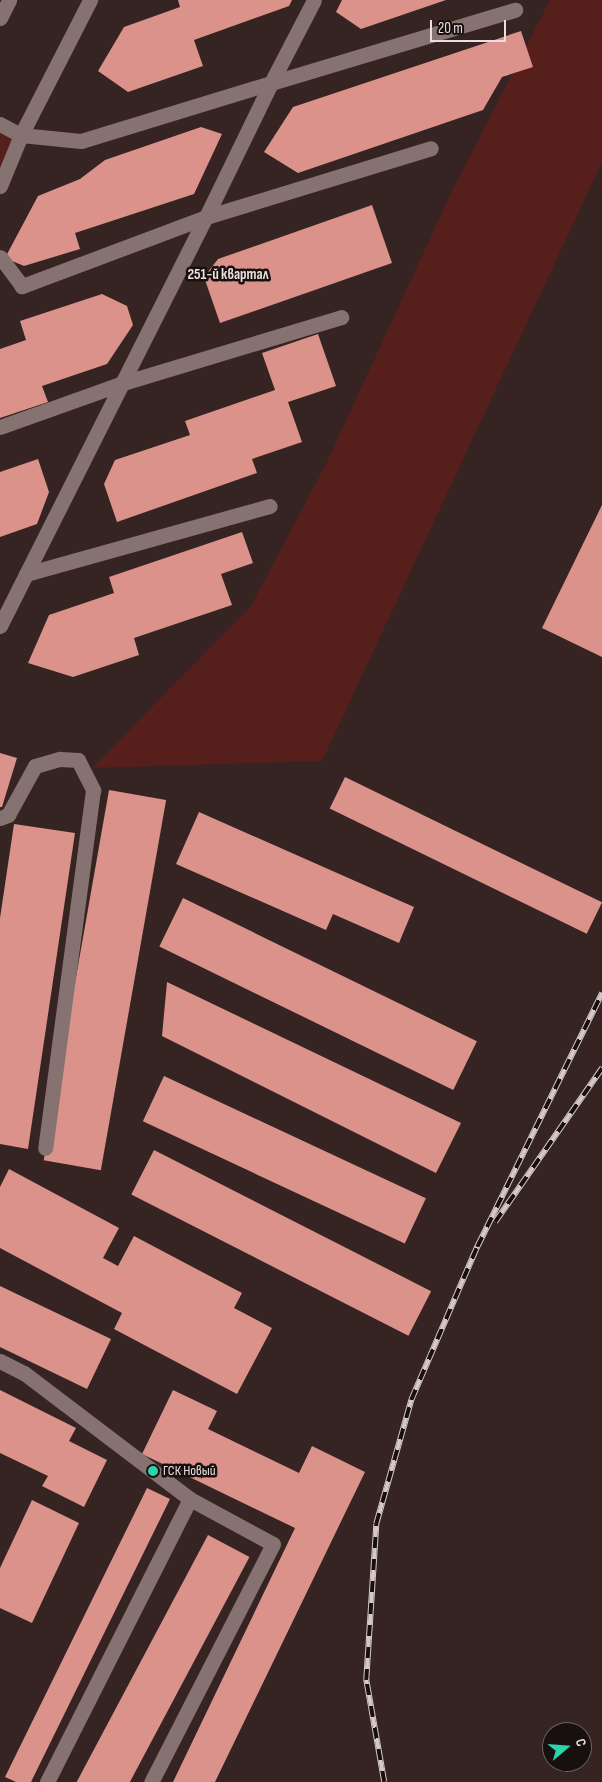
<!DOCTYPE html>
<meta charset="utf-8">
<style>
body{margin:0}
#map{position:relative;width:602px;height:1782px;overflow:hidden;background:#352422;font-family:"Sofia Sans Condensed",sans-serif}
div>[style]{position:absolute}
.green>*{inset:0;background:#561f1c}
.building>*{inset:0;background:#da928b;transform-origin:0 0}
.minor>*{height:15px;margin:-7.5px;padding:0 7.5px;transform-origin:7.5px;border-radius:7.5px;background:#867270}
.rail>*{height:5.5px;margin-top:-2.75px;transform-origin:0;background:repeating-linear-gradient(90deg,#17100f 0 11px,#d5c8c7 0 22px);box-sizing:border-box;border-block:1px solid #d5c8c7}
.dots>*{width:14px;height:14px;translate:-50% -50%;box-sizing:border-box;border:2px solid #17100f;border-radius:50%}
span{translate:-50% -50%;white-space:nowrap;text-align:center;line-height:1.15;-webkit-text-stroke:5px #17100f;paint-order:stroke}
.poi-label{font-size:14px;color:#ebdfde}
.left{translate:0 -50%;text-align:left}
.neighbourhood-label{font-size:15px;color:#ebdfde;font-weight:700}
.north{position:absolute;left:542px;top:1722px;width:50px;height:50px;box-sizing:border-box;background:#17100f;border:1px solid #6c6362;border-radius:50%;rotate:72deg;font-size:14px;font-weight:700;line-height:20px;text-align:center;color:#ebdfde}
.north::after{content:'';display:block;margin:auto;width:18px;height:22px;background:#2ad5ac;clip-path:polygon(50% 0,100% 100%,50% 72%,0 100%)}
.scale{position:absolute;left:430px;top:20px;width:76px;height:22px;box-sizing:border-box;border:2px solid #ebdfde;border-top:0;padding-left:6px;font-size:15px;line-height:18px;white-space:nowrap;color:#ebdfde;-webkit-text-stroke:4px #17100f;paint-order:stroke}
</style>
<div id="map">
<div class="green">
<i style="clip-path:polygon(550px 0,602px 0,602px 162px,322px 761px,92px 768px,251px 606px,326px 464px,451px 193px)"></i>
<i style="clip-path:polygon(0 132px,16px 141px,0 174px)"></i>
</div>
<div class="building">
<i style="clip-path:polygon(178px 0,292px 0,289px 6px,194px 40px,203px 66px,128px 92px,98px 71px,124px 27px,180px 7px)"></i>
<i style="clip-path:polygon(342px 0,446px 0,361px 29px,336px 12px)"></i>
<i style="clip-path:polygon(521px 31px,533px 67px,502px 77px,483px 110px,298px 173px,264px 152px,293px 107px)"></i>
<i style="clip-path:polygon(201px 127px,222px 134px,194px 194px,75px 233px,80px 249px,24px 266px,5px 258px,38px 196px,80px 179px,105px 160px)"></i>
<i style="clip-path:polygon(372px 205px,392px 263px,220px 323px,204px 277px,218px 259px)"></i>
<i style="clip-path:polygon(102px 294px,127px 306px,133px 325px,107px 364px,42px 386px,48px 402px,0 418px,0 349px,26px 340px,20px 321px)"></i>
<i style="clip-path:polygon(318px 334px,336px 386px,288px 402px,302px 442px,252px 459px,257px 473px,117px 522px,104px 484px,115px 460px,190px 435px,185px 421px,275px 390px,262px 353px)"></i>
<i style="clip-path:polygon(38px 459px,49px 492px,37px 524px,0 537px,0 472px)"></i>
<i style="clip-path:polygon(602px 505px,602px 657px,542px 628px)"></i>
<i style="clip-path:polygon(242px 532px,253px 563px,221px 574px,232px 605px,134px 638px,139px 655px,73px 677px,28px 663px,49px 615px,114px 593px,109px 577px)"></i>
<i style="clip-path:polygon(0 753px,17px 758px,2px 807px,0 807px)"></i>
<i style="left:345px;top:777px;width:286px;height:35px;rotate:26deg"></i>
<i style="left:109px;top:790px;width:58px;height:376px;rotate:10deg"></i>
<i style="clip-path:polygon(199px 812px,414px 907px,399px 943px,333px 914px,326px 930px,176px 864px)"></i>
<i style="clip-path:polygon(14px 824px,75px 833px,28px 1149px,0 1144px,0 918px)"></i>
<i style="left:183px;top:898px;width:327px;height:54px;rotate:26deg"></i>
<i style="clip-path:polygon(167px 982px,461px 1123px,436px 1173px,162px 1036px)"></i>
<i style="left:164px;top:1076px;width:289px;height:50px;rotate:25deg"></i>
<i style="left:154px;top:1150px;width:311px;height:50px;rotate:27deg"></i>
<i style="clip-path:polygon(9px 1169px,119px 1228px,103px 1258px,118px 1266px,134px 1236px,242px 1293px,234px 1308px,272px 1328px,237px 1394px,114px 1329px,122px 1313px,0 1248px,0 1187px)"></i>
<i style="clip-path:polygon(0 1286px,111px 1339px,87px 1389px,0 1347px)"></i>
<i style="clip-path:polygon(0 1390px,76px 1428px,69px 1441px,107px 1460px,84px 1507px,42px 1486px,48px 1476px,0 1453px)"></i>
<i style="clip-path:polygon(173px 1390px,217px 1411px,208px 1429px,299px 1473px,312px 1446px,365px 1472px,215px 1782px,173px 1782px,295px 1528px,142px 1454px)"></i>
<i style="clip-path:polygon(147px 1488px,170px 1499px,31px 1782px,16px 1782px,5px 1777px)"></i>
<i style="clip-path:polygon(32px 1500px,79px 1523px,32px 1623px,0 1608px,0 1568px)"></i>
<i style="left:208px;top:1535px;width:47px;height:281px;rotate:28deg"></i>
</div>
<div class="minor">
<i style="left:0;top:18px;width:20px;rotate:-63deg"></i>
<i style="left:271px;top:83px;width:255px;rotate:-16.7deg"></i>
<i style="left:271px;top:83px;width:93px;rotate:-62.6deg"></i>
<i style="left:0;top:124px;width:24px;rotate:28deg"></i>
<i style="left:21px;top:135px;width:60px;rotate:5.7deg"></i>
<i style="left:81px;top:141px;width:199px;rotate:-17deg"></i>
<i style="left:271px;top:83px;width:149px;rotate:115.9deg"></i>
<i style="left:206px;top:217px;width:197px;rotate:159.4deg"></i>
<i style="left:22px;top:286px;width:36px;rotate:-127deg"></i>
<i style="left:0;top:186px;width:55px;rotate:-67.6deg"></i>
<i style="left:21px;top:135px;width:152px;rotate:-62.9deg"></i>
<i style="left:0;top:427px;width:131px;rotate:-19.7deg"></i>
<i style="left:123px;top:383px;width:228px;rotate:-16.8deg"></i>
<i style="left:26px;top:574px;width:253px;rotate:-15.6deg"></i>
<i style="left:0;top:626px;width:458px;rotate:-63.3deg"></i>
<i style="left:206px;top:217px;width:235px;rotate:-17deg"></i>
<i style="left:0;top:818px;width:9px;rotate:-21deg"></i>
<i style="left:8px;top:815px;width:56px;rotate:-61.1deg"></i>
<i style="left:35px;top:766px;width:26px;rotate:-16deg"></i>
<i style="left:60px;top:759px;width:18px;rotate:3deg"></i>
<i style="left:78px;top:760px;width:34px;rotate:63deg"></i>
<i style="left:93px;top:790px;width:361px;rotate:97.6deg"></i>
<i style="left:0;top:1361px;width:27px;rotate:27deg"></i>
<i style="left:24px;top:1373px;width:208px;rotate:37.2deg"></i>
<i style="left:190px;top:1499px;width:94px;rotate:28.5deg"></i>
<i style="left:273px;top:1544px;width:267px;rotate:117.1deg"></i>
<i style="left:47px;top:1782px;width:317px;rotate:-63.2deg"></i>
</div>
<div class="rail">
<i style="left:495px;top:1222px;width:188px;rotate:-55.2deg"></i>
<i style="left:384px;top:1782px;width:104px;rotate:-100deg"></i>
<i style="left:366px;top:1680px;width:156px;rotate:-86.3deg"></i>
<i style="left:376px;top:1524px;width:129px;rotate:-74.2deg"></i>
<i style="left:411px;top:1400px;width:167px;rotate:-66.7deg"></i>
<i style="left:477px;top:1247px;width:283px;rotate:-63.8deg"></i>
</div>
<div class="dots">
<i style="left:153px;top:1471px;background:#2ad5ac"></i>
</div>
<div class="poi-label">
<span class="left" style="left:163px;top:1471px">ГСК Новый</span>
</div>
<div class="neighbourhood-label">
<span style="left:228px;top:275px">251-й квартал</span>
</div>
<div class="north">С</div>
<div class="scale">20 m</div>
</div>
